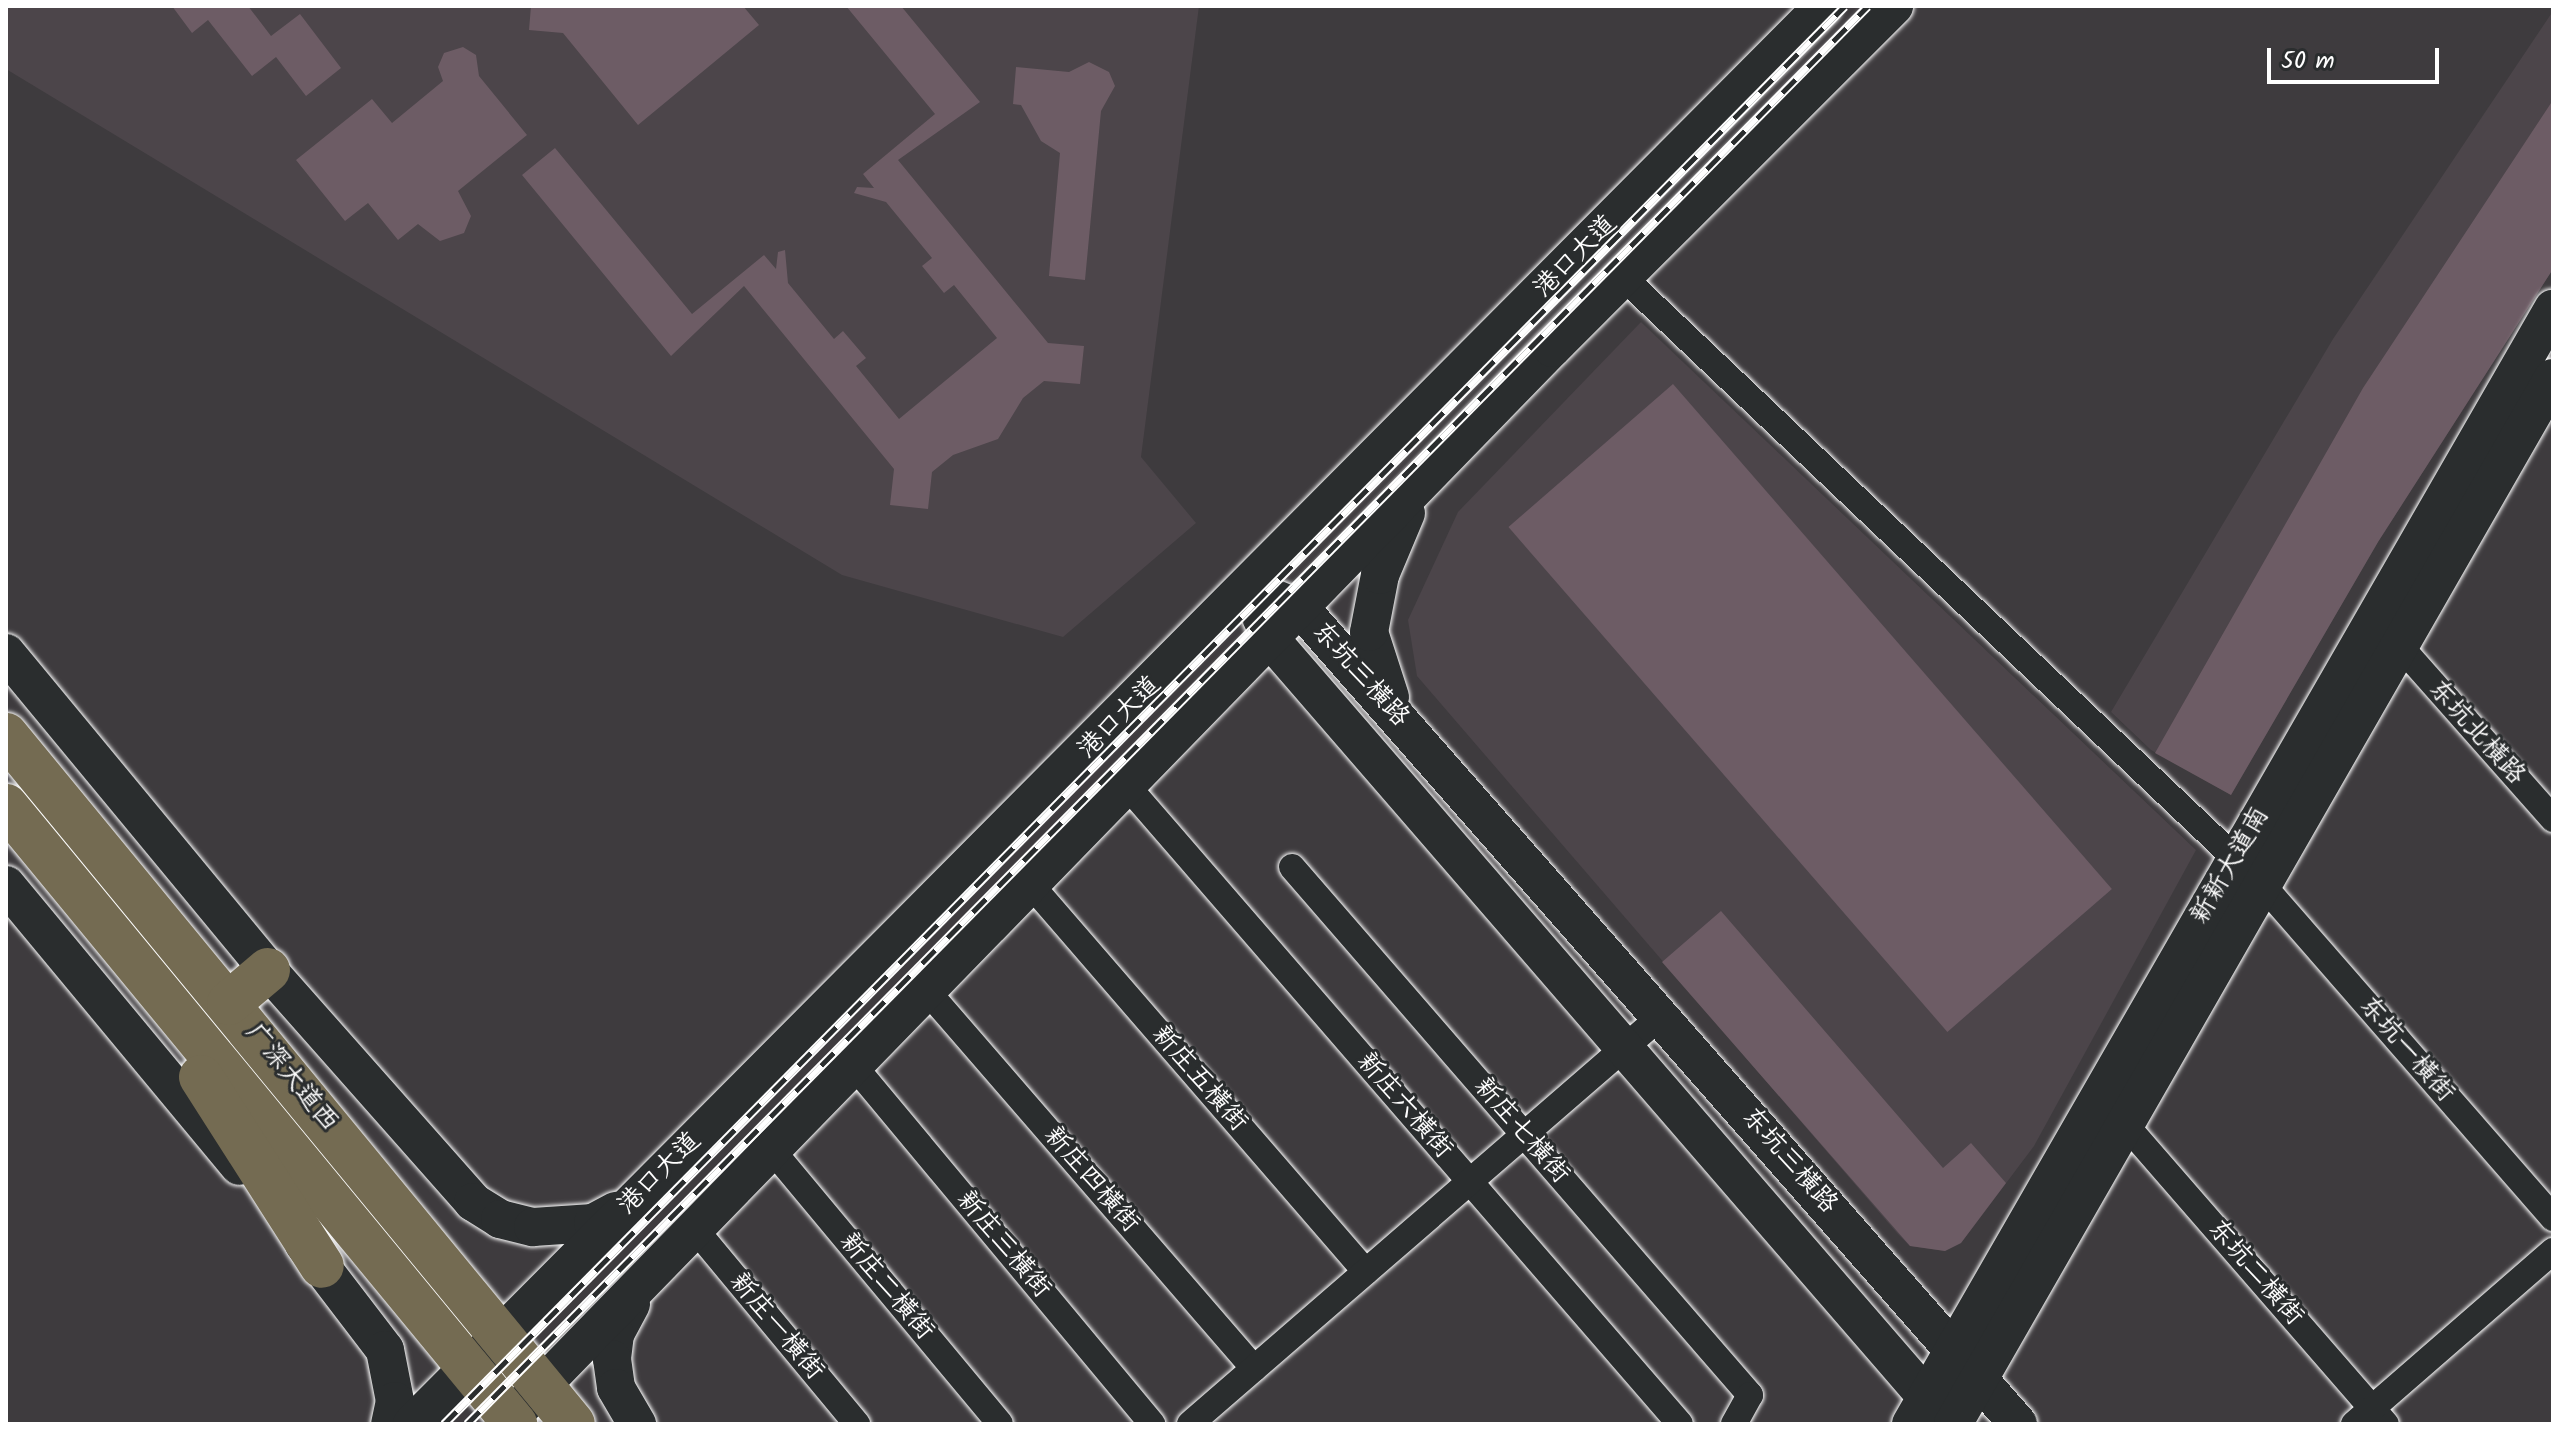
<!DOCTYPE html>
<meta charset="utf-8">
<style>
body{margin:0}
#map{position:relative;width:2559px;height:1430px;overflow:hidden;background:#3e3b3e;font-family:Kalam,"LXGW WenKai TC",sans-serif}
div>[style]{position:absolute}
.built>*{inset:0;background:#4c454a}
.building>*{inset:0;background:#6d5c65;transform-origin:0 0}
.roads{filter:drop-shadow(0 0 2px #fff) drop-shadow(0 0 2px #fff)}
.street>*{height:26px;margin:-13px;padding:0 13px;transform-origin:13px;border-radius:13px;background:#2a2d2e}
.secondary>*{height:38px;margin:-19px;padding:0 19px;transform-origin:19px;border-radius:19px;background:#2a2d2e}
.highway>*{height:44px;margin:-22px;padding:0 22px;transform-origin:22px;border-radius:22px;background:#746b52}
.rail>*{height:9px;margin-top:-4.5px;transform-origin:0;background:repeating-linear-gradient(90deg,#2a2d2e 0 18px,#fff 0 36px);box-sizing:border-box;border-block:2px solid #fff}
span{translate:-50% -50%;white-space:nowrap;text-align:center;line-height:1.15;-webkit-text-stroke:6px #2a2d2e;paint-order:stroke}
.street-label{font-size:26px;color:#fff}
.frame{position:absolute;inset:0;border:8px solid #fff;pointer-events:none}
.scale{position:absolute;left:2267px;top:48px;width:172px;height:36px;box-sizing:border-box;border:4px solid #fff;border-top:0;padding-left:10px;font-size:24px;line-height:28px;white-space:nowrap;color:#fff;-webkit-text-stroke:6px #2a2d2e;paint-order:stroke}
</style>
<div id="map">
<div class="built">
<i style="clip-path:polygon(6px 6px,1199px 6px,1141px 457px,1196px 523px,1063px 637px,842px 575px,6px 69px)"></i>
<i style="clip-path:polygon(2553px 11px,2553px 269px,2378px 542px,2231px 795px,2151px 750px,2111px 712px,2333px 339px)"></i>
<i style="clip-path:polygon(1641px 322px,2196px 850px,2034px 1146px,1961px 1243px,1945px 1251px,1910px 1246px,1897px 1233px,1417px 676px,1408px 620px,1458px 512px)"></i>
</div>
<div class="building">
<i style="clip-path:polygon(172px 6px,248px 6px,271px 36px,300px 14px,341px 68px,306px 96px,276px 57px,252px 76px,208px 20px,192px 33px)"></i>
<i style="clip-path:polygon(531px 6px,743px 6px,759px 25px,638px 125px,563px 33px,529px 30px)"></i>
<i style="clip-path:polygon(846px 6px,901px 6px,980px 102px,898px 160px,1048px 343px,1084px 346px,1080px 384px,1044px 381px,1023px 398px,998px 439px,953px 455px,932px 472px,928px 509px,890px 505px,894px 469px,744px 286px,671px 356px,522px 175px,555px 148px,692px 314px,764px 255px,776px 269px,778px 252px,785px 250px,788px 283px,834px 339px,843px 331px,866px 358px,856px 366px,899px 419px,997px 338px,954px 285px,944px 293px,922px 266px,932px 258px,886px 202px,854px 193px,857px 187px,874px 188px,863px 174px,935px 114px)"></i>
<i style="clip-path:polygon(463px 47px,476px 55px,479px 76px,527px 135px,458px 191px,471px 216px,464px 233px,440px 241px,418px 224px,398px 240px,368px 203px,345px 221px,296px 160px,372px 99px,392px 123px,443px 81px,438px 67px,444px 53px)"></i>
<i style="clip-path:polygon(1089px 62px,1109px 72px,1115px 86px,1101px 111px,1085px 280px,1049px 276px,1060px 153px,1041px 141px,1021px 105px,1013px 104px,1016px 67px,1069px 72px)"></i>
<i style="clip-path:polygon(2553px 100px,2553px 269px,2378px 542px,2231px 795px,2155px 753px,2363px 388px)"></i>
<i style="left:1673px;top:384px;width:669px;height:218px;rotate:49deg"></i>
<i style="clip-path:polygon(1721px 911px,1943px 1168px,1971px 1143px,2006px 1183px,1961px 1243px,1945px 1251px,1910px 1246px,1662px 962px)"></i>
</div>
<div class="roads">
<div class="street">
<i style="left:1623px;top:277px;width:879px;rotate:43.52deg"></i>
<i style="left:2260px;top:882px;width:446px;rotate:48.9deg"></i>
<i style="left:2400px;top:646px;width:231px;rotate:48.5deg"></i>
<i style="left:1128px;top:787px;width:843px;rotate:49.09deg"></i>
<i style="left:1292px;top:867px;width:699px;rotate:49.06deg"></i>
<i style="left:1750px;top:1395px;width:33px;rotate:119deg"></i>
<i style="left:1032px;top:886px;width:510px;rotate:49.13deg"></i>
<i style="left:928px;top:992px;width:498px;rotate:49.1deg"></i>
<i style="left:854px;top:1066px;width:466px;rotate:50.2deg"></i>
<i style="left:2124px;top:1123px;width:399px;rotate:49deg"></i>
<i style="left:772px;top:1150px;width:356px;rotate:50.2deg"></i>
<i style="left:695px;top:1229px;width:254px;rotate:50.3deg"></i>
<i style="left:1190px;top:1424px;width:623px;rotate:-40.9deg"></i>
<i style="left:2354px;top:1424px;width:264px;rotate:-41deg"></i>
</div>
<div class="secondary">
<i style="left:1278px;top:600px;width:26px;rotate:23deg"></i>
<i style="left:1302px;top:610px;width:1084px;rotate:48.66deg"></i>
<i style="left:1261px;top:617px;width:26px;rotate:65deg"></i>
<i style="left:1272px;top:641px;width:1024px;rotate:49.12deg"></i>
<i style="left:6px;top:653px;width:411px;rotate:50.4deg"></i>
<i style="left:268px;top:970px;width:310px;rotate:48.5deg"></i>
<i style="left:473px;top:1202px;width:32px;rotate:32deg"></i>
<i style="left:500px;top:1219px;width:34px;rotate:14deg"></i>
<i style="left:533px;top:1227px;width:60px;rotate:-3.8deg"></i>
<i style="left:593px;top:1223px;width:26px;rotate:-28deg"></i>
<i style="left:1390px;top:697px;width:68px;rotate:-107.9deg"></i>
<i style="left:1369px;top:632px;width:58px;rotate:-79.1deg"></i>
<i style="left:1380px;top:575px;width:67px;rotate:-67.2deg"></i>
<i style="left:6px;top:885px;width:365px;rotate:50.3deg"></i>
<i style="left:304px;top:1244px;width:133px;rotate:52.6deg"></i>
<i style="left:385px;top:1350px;width:52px;rotate:78.9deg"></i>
<i style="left:395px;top:1401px;width:24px;rotate:102deg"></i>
<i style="left:631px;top:1304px;width:34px;rotate:118deg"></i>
<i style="left:615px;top:1334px;width:25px;rotate:97deg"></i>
<i style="left:612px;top:1359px;width:29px;rotate:82deg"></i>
<i style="left:616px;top:1388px;width:42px;rotate:59.7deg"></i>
<i style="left:520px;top:1408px;width:1479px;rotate:-45.77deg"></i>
<i style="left:1552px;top:348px;width:484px;rotate:-45deg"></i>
<i style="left:412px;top:1424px;width:2000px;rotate:-45.14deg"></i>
<i style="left:1911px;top:1424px;width:1287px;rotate:-60.07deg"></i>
<i style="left:1953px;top:1424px;width:1206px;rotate:-60.16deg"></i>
</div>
<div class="highway">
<i style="left:6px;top:735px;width:892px;rotate:50.55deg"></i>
<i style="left:6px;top:806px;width:801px;rotate:50.52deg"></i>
<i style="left:229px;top:1003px;width:51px;rotate:-40.2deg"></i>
<i style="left:201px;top:1077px;width:224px;rotate:57.4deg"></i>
</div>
</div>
<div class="rail">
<i style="left:444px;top:1424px;width:1993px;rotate:-45.35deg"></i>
<i style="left:467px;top:1424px;width:1993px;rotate:-45.35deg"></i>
</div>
<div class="street-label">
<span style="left:1576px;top:257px;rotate:-45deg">港口大道</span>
<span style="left:1360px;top:675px;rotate:48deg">东坑三横路</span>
<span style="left:1120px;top:718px;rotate:-45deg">港口大道</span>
<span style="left:2476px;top:733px;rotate:48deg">东坑北横路</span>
<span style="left:2231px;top:866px;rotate:-60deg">新新大道南</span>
<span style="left:2406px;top:1050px;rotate:49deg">东坑一横街</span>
<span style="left:291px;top:1078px;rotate:51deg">广深大道西</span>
<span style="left:1199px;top:1079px;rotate:49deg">新庄五横街</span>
<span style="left:1404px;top:1106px;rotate:49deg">新庄六横街</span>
<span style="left:1521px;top:1131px;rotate:49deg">新庄七横街</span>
<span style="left:1789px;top:1161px;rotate:49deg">东坑三横路</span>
<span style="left:660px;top:1174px;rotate:-45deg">港口大道</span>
<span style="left:1091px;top:1180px;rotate:49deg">新庄四横街</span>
<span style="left:1003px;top:1245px;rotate:50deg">新庄三横街</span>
<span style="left:2255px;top:1273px;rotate:49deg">东坑二横街</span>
<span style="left:886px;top:1287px;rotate:50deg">新庄二横街</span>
<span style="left:776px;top:1327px;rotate:50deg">新庄一横街</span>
</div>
<div class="frame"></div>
<div class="scale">50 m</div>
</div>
